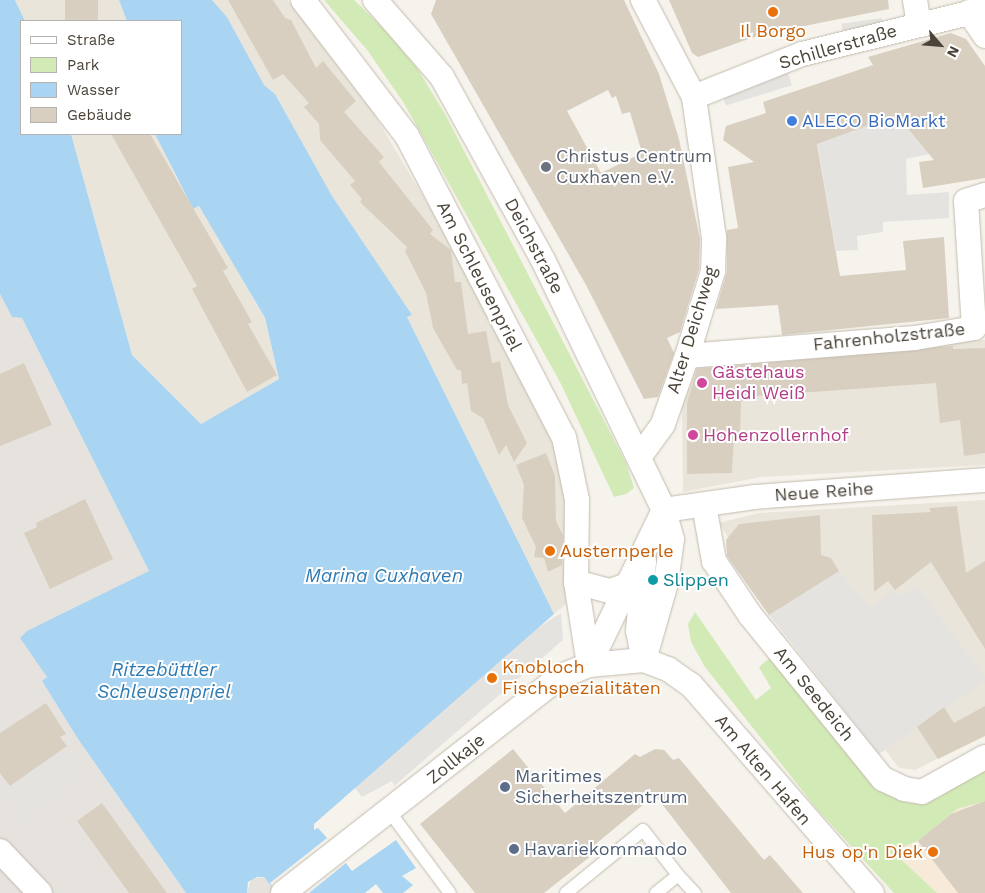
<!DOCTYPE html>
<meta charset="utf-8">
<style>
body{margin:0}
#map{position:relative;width:985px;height:893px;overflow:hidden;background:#f6f3ec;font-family:"Work Sans",sans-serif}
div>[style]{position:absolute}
.residential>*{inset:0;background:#eae5da}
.commercial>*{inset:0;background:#f7ead8}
.industrial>*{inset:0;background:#e6e2dd}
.green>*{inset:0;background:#d2eab5}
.parking>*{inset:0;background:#e5e3e0;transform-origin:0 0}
.water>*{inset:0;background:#a9d4f2}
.pier>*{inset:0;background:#f6f3ec}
.building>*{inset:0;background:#d8cfc1;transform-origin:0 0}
.roads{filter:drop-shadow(0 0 1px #c2bbae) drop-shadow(0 0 1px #c2bbae)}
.service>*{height:12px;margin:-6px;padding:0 6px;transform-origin:6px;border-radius:6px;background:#fff}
.minor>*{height:24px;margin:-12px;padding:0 12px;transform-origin:12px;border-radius:12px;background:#fff}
.dots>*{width:14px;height:14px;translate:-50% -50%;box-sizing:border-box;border:2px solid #fff;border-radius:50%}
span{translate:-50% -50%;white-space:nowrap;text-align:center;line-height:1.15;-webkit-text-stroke:4px #fff;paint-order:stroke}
.food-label{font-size:18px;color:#c56008}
.left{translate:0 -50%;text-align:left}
.right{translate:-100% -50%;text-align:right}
.street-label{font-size:18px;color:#4b4439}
.shop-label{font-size:18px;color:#366cbe}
.worship-label{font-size:18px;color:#5b616d}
.hotel-label{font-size:18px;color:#b23c85}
.culture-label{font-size:18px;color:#0d838f}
.service-label{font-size:18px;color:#4e5e75}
.water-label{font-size:19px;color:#2e7ab2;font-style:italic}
.legend{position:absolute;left:20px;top:20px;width:162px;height:115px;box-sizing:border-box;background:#fff;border:1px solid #b7b4b0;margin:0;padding:6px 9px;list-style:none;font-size:15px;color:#4b4439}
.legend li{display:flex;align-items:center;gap:10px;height:25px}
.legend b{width:25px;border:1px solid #b7b4b0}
.north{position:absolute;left:915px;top:20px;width:50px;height:50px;-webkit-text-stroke:4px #fff;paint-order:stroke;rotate:117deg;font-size:14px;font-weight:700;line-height:20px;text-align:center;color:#4b4439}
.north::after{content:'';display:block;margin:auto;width:18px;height:22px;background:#4b4439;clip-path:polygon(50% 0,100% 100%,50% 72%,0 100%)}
</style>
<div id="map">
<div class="residential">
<i style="clip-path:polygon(15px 0,119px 0,127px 21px,25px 21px)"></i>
<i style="clip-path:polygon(212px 0,287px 0,358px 87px,470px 275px,547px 428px,564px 470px,566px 604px,554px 614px,407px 317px,411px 315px,332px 196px,275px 94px,264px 85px,227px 17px)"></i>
<i style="clip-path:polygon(71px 134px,155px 134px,192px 209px,199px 206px,265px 319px,279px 379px,201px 424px,132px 355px)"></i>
<i style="clip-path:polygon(985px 340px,985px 465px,761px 477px,683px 492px,682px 406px,698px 362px)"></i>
<i style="clip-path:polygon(985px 500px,985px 735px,915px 770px,899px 768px,749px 571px,719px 523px,759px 513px)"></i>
</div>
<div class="commercial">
<i style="clip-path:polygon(985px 801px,985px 893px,937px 893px,891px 851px,918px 841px,957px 809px)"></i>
</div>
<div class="industrial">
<i style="clip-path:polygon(0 294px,12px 317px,22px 318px,149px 571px,21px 638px,47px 677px,42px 681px,78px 739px,186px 893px,0 893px)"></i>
<i style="clip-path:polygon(264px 877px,277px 893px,247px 893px,251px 879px)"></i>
</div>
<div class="green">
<i style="clip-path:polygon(324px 0,354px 0,381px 26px,417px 68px,445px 114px,626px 463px,634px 488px,626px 494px,614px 497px,560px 382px,405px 105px,368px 51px)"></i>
<i style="clip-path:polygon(695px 612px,756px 700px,771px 688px,759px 667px,772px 656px,893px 796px,904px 802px,921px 804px,940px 797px,985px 767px,985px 801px,957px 809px,918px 841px,892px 851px,937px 893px,894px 893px,816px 808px,705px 667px,691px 642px,688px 624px)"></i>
</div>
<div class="parking">
<i style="left:882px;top:18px;width:7px;height:41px;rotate:82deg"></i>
<i style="left:787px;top:69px;width:17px;height:69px;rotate:73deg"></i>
<i style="clip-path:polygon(895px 115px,929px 154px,906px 159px,907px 195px,949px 192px,949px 218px,883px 222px,883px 232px,857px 236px,858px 250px,836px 251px,817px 141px)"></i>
<i style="clip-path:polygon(839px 571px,870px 608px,895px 590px,901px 597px,917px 586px,985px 677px,985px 681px,879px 754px,769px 615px)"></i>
<i style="clip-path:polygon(561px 613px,563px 640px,394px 786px,392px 781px,362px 797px,353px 786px,538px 628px)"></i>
<i style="clip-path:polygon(67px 746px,79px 774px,44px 800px,26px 821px,5px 789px)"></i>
</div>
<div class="water">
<i style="clip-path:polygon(0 0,15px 0,25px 21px,21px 21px,21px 134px,71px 134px,132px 355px,201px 424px,279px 379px,265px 318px,199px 206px,193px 209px,155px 134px,181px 134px,181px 21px,127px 21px,119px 0,212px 0,227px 17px,264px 85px,275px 94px,332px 196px,412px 315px,407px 317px,554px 614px,314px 824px,314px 830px,318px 828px,327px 838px,352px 871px,396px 840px,416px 868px,402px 876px,413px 885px,403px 893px,383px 893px,376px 884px,365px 893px,277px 893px,264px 877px,257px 877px,248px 882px,247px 893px,186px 893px,78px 739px,42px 681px,47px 677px,20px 638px,27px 631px,149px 571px,22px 318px,12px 317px,0 294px)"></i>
</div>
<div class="pier">
<i style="clip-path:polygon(327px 838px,346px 863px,309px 893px,277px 893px,270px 883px)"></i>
</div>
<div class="building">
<i style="left:65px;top:0;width:33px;height:21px"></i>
<i style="clip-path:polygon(228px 0,273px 0,285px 18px,291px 20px,316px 68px,323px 61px,356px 101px,344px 112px,384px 157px,379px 162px,433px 230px,430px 234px,451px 250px,455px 282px,461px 282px,468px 334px,486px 331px,492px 363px,500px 361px,508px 405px,527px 443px,514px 462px,506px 445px,499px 455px,483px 418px,471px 411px,467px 383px,462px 384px,461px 370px,457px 370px,433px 328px,426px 293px,405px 251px,407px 247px,360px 202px,362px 199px,350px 185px,355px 181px,320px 140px,319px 124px,304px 107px,309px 103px,283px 74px,273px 80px)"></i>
<i style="clip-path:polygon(evenodd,436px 0,624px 0,659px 74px,679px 139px,700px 239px,699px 269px,680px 332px,667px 338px,674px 353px,658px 397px,644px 399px,586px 285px,431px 14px,436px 0,608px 90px,612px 98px,616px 96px,622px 114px,630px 112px,642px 153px,601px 173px,567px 111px,608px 90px)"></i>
<i style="clip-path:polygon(669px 0,888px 0,889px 9px,760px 35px,698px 57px,692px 53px)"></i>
<i style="clip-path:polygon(951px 33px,966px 39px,985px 66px,985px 178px,923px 188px,919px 162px,934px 160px,896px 115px,817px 144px,840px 276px,906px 270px,903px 241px,944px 237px,949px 318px,782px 335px,778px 305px,716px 309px,727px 272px,727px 230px,738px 228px,728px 167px,754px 162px,723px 140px,726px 126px,766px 113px,763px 102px,873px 65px,868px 57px)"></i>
<i style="clip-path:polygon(111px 134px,150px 134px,228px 268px,223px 271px,252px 322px,248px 324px,277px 375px,247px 392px,192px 289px,197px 286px)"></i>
<i style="clip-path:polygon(953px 346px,953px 349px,985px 348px,985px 453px,964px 456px,960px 420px,940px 423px,936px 383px,757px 396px,757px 400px,741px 401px,740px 437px,734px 437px,732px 473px,687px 474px,687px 403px,697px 369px)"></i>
<i style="clip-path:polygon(24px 363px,52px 425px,0 446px,0 374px)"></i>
<i style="clip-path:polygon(546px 453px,555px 476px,556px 521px,563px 535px,562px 565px,548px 572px,544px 558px,534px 557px,536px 547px,522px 518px,524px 485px,516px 465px)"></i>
<i style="clip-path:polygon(85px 499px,113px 559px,50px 589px,24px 533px,37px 527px,36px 523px)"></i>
<i style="clip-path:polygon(957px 506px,966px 573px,985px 561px,985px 649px,931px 562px,895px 590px,888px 581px,874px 592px,872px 515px,931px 512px,929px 508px)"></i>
<i style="clip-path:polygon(820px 515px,821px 555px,831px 558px,839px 571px,769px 615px,727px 556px,726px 540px,739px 524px)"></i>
<i style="clip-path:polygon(46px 703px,66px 734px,60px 737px,67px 746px,10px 786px,0 773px,0 733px)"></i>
<i style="clip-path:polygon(985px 706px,985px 736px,938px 759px,917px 727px,944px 707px,954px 723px)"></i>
<i style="clip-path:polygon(513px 749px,565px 813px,635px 754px,640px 757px,655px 749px,664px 750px,673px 760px,679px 758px,764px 860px,770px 855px,803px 893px,731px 893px,655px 795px,592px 847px,596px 852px,544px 893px,475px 893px,420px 824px)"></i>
<i style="clip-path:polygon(985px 801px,985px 893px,958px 893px,918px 841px,951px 814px)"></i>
<i style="clip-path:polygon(102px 803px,167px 893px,129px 893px,77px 821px)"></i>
</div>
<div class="roads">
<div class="service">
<i style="left:389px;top:811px;width:102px;rotate:53.4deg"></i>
<i style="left:566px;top:893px;width:99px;rotate:-39.3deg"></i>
<i style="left:643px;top:830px;width:57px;rotate:52.1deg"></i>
<i style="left:656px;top:893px;width:28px;rotate:-39deg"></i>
<i style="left:678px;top:875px;width:25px;rotate:47deg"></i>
</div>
<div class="minor">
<i style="left:303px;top:0;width:171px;rotate:52.6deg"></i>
<i style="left:407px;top:136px;width:339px;rotate:62.5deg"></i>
<i style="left:564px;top:437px;width:64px;rotate:78.3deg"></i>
<i style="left:577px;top:500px;width:82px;rotate:90.7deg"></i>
<i style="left:576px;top:582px;width:84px;rotate:81.1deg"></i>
<i style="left:375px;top:0;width:102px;rotate:49deg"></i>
<i style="left:442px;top:77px;width:209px;rotate:61.1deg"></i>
<i style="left:543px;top:260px;width:278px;rotate:64.2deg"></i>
<i style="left:664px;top:510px;width:30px;rotate:75deg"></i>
<i style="left:672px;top:539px;width:44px;rotate:97.8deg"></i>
<i style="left:666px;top:583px;width:80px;rotate:105.9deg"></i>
<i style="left:915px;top:0;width:24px;rotate:81deg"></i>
<i style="left:969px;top:12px;width:29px;rotate:56deg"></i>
<i style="left:694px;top:97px;width:116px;rotate:-21.7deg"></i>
<i style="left:802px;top:54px;width:188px;rotate:-13.8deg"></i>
<i style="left:687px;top:356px;width:229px;rotate:-4.5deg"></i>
<i style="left:915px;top:338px;width:60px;rotate:-9.6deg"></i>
<i style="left:974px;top:328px;width:127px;rotate:-93.6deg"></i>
<i style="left:966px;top:201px;width:20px;rotate:-18deg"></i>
<i style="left:640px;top:456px;width:39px;rotate:-54deg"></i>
<i style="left:663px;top:424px;width:72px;rotate:-70.6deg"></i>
<i style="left:687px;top:356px;width:89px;rotate:-73deg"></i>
<i style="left:713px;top:271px;width:33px;rotate:-88deg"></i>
<i style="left:714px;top:238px;width:142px;rotate:-98.1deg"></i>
<i style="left:694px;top:97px;width:110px;rotate:-117.7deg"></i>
<i style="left:704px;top:505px;width:57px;rotate:79.9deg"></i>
<i style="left:714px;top:561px;width:65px;rotate:56.3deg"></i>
<i style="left:750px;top:615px;width:211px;rotate:51deg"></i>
<i style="left:883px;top:779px;width:23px;rotate:25deg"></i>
<i style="left:904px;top:789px;width:18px;rotate:9deg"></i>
<i style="left:922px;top:792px;width:72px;rotate:-29.1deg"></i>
<i style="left:664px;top:510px;width:91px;rotate:-8.2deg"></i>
<i style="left:754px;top:497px;width:232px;rotate:-4.2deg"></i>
<i style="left:576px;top:582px;width:35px;rotate:15deg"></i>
<i style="left:610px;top:591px;width:18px;rotate:-19deg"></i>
<i style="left:641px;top:646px;width:15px;rotate:-101deg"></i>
<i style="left:638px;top:631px;width:69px;rotate:-85deg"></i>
<i style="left:589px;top:665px;width:172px;rotate:-64.2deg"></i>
<i style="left:0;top:851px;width:58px;rotate:46.4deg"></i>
<i style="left:283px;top:893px;width:350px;rotate:-38deg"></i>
<i style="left:559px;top:677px;width:32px;rotate:-22deg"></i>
<i style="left:589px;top:665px;width:55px;rotate:-5.2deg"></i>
<i style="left:644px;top:660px;width:26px;rotate:21deg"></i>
<i style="left:668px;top:669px;width:28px;rotate:35deg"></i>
<i style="left:691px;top:685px;width:276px;rotate:49deg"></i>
</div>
</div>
<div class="dots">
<i style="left:773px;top:12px;background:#e8710a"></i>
<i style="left:792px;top:121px;background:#3f7fe0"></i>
<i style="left:546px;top:167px;background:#6b7280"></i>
<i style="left:702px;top:383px;background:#d1479c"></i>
<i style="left:693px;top:435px;background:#d1479c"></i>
<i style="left:550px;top:551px;background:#e8710a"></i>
<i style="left:653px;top:580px;background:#0f9aa8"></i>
<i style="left:492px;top:678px;background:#e8710a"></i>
<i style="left:505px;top:787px;background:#5c6f8a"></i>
<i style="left:514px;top:849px;background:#5c6f8a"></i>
<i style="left:933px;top:852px;background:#e8710a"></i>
</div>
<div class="food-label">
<span style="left:773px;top:31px">Il Borgo</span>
<span class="left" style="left:560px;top:551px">Austernperle</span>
<span class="left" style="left:502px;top:678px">Knobloch<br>Fischspezialitäten</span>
<span class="right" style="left:923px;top:852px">Hus op'n Diek</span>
</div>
<div class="street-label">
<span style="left:838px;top:47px;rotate:-16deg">Schillerstraße</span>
<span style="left:534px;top:246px;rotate:62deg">Deichstraße</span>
<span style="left:479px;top:276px;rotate:63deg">Am Schleusenpriel</span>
<span style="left:692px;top:330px;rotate:-73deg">Alter Deichweg</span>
<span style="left:889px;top:337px;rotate:-6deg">Fahrenholzstraße</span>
<span style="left:824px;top:492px;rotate:-4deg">Neue Reihe</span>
<span style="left:814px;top:694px;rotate:51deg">Am Seedeich</span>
<span style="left:456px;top:759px;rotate:-39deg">Zollkaje</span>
<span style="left:763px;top:770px;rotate:50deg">Am Alten Hafen</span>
</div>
<div class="shop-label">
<span class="left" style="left:802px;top:121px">ALECO BioMarkt</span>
</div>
<div class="worship-label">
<span class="left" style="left:556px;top:167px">Christus Centrum<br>Cuxhaven e.V.</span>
</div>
<div class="hotel-label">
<span class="left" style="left:712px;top:383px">Gästehaus<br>Heidi Weiß</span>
<span class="left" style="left:703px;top:435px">Hohenzollernhof</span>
</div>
<div class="culture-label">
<span class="left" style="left:663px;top:580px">Slippen</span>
</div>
<div class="service-label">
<span class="left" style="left:515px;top:787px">Maritimes<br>Sicherheitszentrum</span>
<span class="left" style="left:524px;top:849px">Havariekommando</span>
</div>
<div class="water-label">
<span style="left:384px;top:576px">Marina Cuxhaven</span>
<span style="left:164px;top:681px">Ritzebüttler<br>Schleusenpriel</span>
</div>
<ul class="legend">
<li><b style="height:6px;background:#fff"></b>Straße</li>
<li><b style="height:14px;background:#d2eab5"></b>Park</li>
<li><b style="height:14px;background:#a9d4f2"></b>Wasser</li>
<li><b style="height:14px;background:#d8cfc1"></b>Gebäude</li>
</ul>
<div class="north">N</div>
</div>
